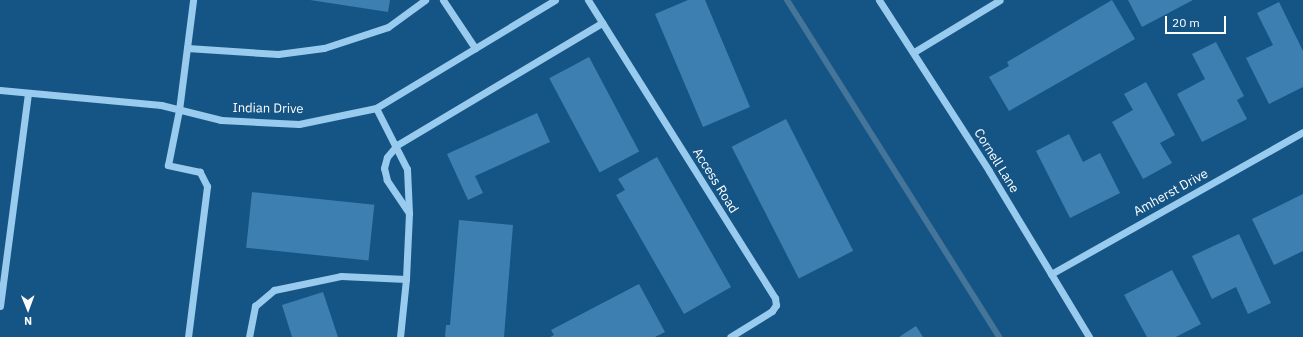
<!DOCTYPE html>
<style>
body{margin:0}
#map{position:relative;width:1303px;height:337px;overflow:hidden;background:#155586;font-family:"IBM Plex Sans",sans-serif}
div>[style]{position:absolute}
.stream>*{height:6px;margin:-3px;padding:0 3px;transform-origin:3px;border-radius:3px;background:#46759a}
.building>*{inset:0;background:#3d7fb0;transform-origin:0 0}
.minor>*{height:7px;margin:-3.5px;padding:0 3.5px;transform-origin:3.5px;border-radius:3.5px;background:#99cbee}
span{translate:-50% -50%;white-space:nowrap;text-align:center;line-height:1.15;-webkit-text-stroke:3px #155586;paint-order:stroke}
.street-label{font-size:13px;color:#fff}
.north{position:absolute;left:8px;top:289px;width:40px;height:40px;-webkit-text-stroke:3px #155586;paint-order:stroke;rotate:179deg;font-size:11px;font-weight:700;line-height:16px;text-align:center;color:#fff}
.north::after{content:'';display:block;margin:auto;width:14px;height:18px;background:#fff;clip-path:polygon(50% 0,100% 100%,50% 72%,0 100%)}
.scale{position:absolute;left:1165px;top:16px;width:61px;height:18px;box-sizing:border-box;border:2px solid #fff;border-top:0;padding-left:5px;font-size:12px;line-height:14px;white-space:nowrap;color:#fff;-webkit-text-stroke:3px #155586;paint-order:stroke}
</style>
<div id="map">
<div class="stream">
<i style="left:787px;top:0;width:398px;rotate:57.8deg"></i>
</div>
<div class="building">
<i style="clip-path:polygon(310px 0,390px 0,388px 12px)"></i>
<i style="clip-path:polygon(688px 0,705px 0,750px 107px,703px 127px,655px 14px)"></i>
<i style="clip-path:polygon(1112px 0,1135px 39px,1009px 111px,989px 77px,1009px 66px,1007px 62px)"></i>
<i style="clip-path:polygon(1128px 0,1193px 0,1142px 27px)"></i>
<i style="clip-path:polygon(1279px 2px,1303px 51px,1303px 87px,1269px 104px,1246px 58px,1273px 45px,1257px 13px)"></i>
<i style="clip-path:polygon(1216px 42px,1244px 96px,1237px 100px,1247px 119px,1202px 142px,1177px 94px,1205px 79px,1192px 54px)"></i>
<i style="left:589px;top:57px;width:107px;height:45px;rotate:62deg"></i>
<i style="clip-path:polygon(1146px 82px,1175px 135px,1160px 143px,1172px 163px,1143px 179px,1112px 122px,1133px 110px,1124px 94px)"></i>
<i style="clip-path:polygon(537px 113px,550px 142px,475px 176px,483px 193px,468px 200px,447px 154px)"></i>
<i style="left:786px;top:119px;width:148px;height:61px;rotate:63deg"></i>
<i style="clip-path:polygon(1069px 134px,1083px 162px,1100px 153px,1120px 193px,1070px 218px,1036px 151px)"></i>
<i style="clip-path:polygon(657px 157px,731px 287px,684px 314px,616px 195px,625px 190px,618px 179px)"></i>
<i style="left:252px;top:192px;width:123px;height:56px;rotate:6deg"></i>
<i style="clip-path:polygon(1303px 194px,1303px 251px,1274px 265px,1252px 219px)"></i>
<i style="clip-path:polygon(459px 220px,513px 225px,504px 337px,445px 337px,446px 325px,450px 325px)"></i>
<i style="clip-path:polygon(1239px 234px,1271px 303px,1248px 314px,1236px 287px,1212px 299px,1192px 256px)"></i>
<i style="clip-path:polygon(1172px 270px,1201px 324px,1176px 337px,1147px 337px,1124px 295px)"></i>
<i style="clip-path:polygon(639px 284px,665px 332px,655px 337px,550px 337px,554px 335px,551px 330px)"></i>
<i style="clip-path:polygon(323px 292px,338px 337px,292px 337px,282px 305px)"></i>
<i style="clip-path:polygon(916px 326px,923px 337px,899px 337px)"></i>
</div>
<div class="minor">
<i style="left:443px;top:0;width:58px;rotate:56.3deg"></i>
<i style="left:588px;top:0;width:352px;rotate:57.9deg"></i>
<i style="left:775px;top:298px;width:7px;rotate:82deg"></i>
<i style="left:776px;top:305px;width:7px;rotate:124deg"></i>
<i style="left:772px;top:311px;width:49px;rotate:148.2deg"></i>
<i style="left:879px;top:0;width:203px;rotate:57.2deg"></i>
<i style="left:989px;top:171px;width:194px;rotate:58.9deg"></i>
<i style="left:187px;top:48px;width:91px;rotate:3.8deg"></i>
<i style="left:278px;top:54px;width:46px;rotate:-7.4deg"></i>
<i style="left:324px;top:48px;width:67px;rotate:-18.2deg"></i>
<i style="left:388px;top:27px;width:46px;rotate:-36.1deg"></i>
<i style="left:914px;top:52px;width:100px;rotate:-31.2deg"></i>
<i style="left:0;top:90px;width:162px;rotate:5.3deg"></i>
<i style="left:161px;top:105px;width:62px;rotate:14deg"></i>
<i style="left:221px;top:120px;width:78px;rotate:2.9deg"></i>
<i style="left:299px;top:124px;width:79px;rotate:-11.7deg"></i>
<i style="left:376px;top:108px;width:209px;rotate:-31.1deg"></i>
<i style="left:376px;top:108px;width:68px;rotate:63.1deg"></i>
<i style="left:407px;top:169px;width:44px;rotate:87.4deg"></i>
<i style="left:409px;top:213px;width:66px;rotate:92.6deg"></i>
<i style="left:406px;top:279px;width:58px;rotate:95.9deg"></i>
<i style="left:409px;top:213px;width:40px;rotate:-124deg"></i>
<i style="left:387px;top:180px;width:12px;rotate:-104deg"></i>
<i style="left:384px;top:168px;width:11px;rotate:-75deg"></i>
<i style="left:387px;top:157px;width:16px;rotate:-50deg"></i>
<i style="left:397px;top:145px;width:239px;rotate:-30.8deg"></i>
<i style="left:1051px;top:274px;width:289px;rotate:-29.4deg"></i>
<i style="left:0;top:306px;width:214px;rotate:-82.5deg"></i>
<i style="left:188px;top:337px;width:152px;rotate:-82.8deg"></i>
<i style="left:207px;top:186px;width:16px;rotate:-117deg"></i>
<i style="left:200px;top:172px;width:33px;rotate:-168deg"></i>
<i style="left:168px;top:165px;width:56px;rotate:-78.7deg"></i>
<i style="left:179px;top:110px;width:111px;rotate:-82.7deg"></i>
<i style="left:249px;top:337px;width:32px;rotate:-79deg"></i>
<i style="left:255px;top:306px;width:25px;rotate:-40deg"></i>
<i style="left:274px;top:290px;width:68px;rotate:-11.8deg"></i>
<i style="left:341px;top:276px;width:65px;rotate:2.6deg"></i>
</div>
<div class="street-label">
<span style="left:268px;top:109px;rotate:1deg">Indian Drive</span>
<span style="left:996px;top:161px;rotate:58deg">Cornell Lane</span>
<span style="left:715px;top:181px;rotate:58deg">Access Road</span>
<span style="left:1171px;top:193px;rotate:-29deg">Amherst Drive</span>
</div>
<div class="north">N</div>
<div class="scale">20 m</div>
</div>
